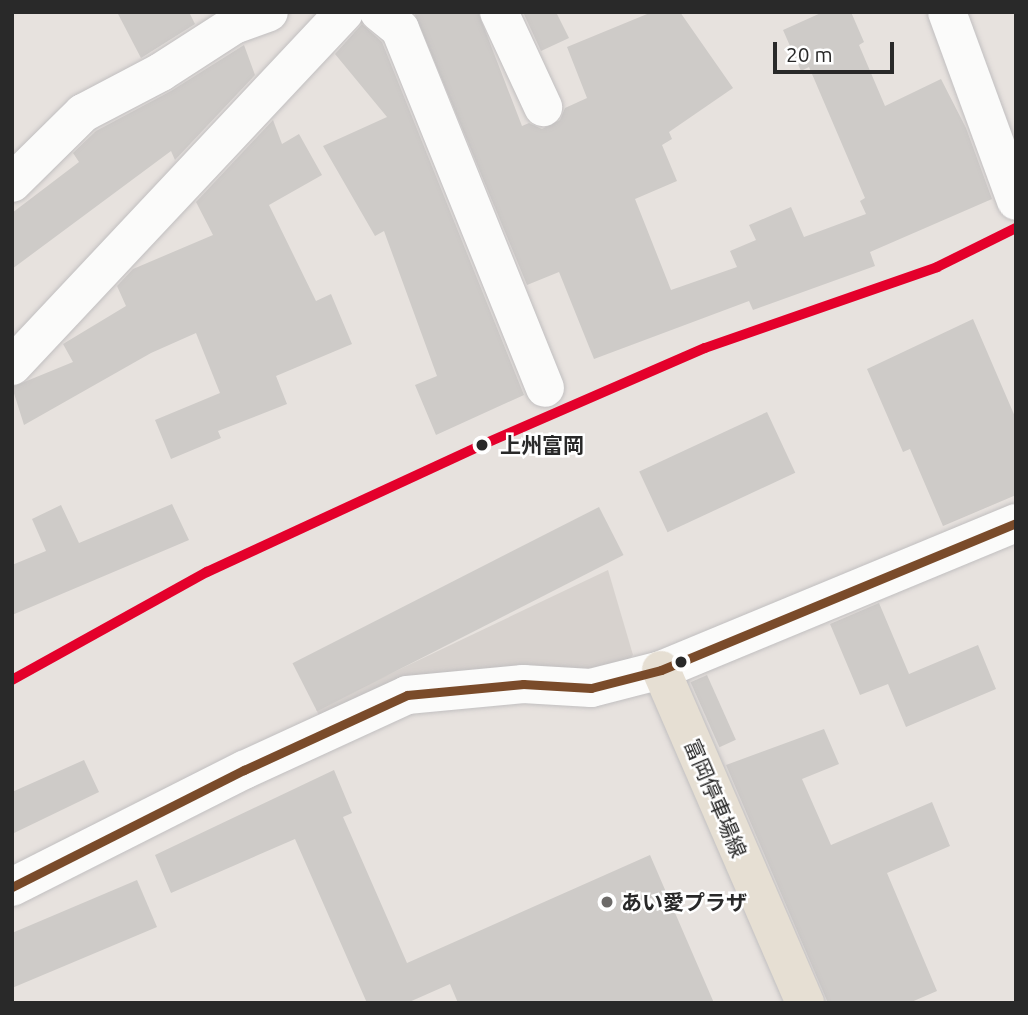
<!DOCTYPE html>
<meta charset="utf-8">
<style>
body{margin:0}
#map{position:relative;width:1028px;height:1015px;overflow:hidden;background:#e7e2de;font-family:Ubuntu,"Noto Sans JP",sans-serif}
div>[style]{position:absolute}
.plaza>*{inset:0;background:#d7d2ce}
.building>*{inset:0;background:#cecbc8;transform-origin:0 0}
.roads{filter:drop-shadow(0 0 2px #c1bfc0) drop-shadow(0 0 2px #c1bfc0)}
.minor>*{height:38px;margin:-19px;padding:0 19px;transform-origin:19px;border-radius:19px;background:#fbfbfa}
.major>*{height:38px;margin:-19px;padding:0 19px;transform-origin:19px;border-radius:19px;background:#e6dfd3}
.bus-1>*{height:9px;margin:-4.5px;padding:0 4.5px;transform-origin:4.5px;border-radius:4.5px;background:#7a4b2a}
.rail-1>*{height:10px;margin:-5px;padding:0 5px;transform-origin:5px;border-radius:5px;background:#e4002b}
.dots>*{width:19px;height:19px;translate:-50% -50%;box-sizing:border-box;border:4px solid #fff;border-radius:50%}
span{translate:-50% -50%;white-space:nowrap;text-align:center;line-height:1.15;-webkit-text-stroke:5px #fff;paint-order:stroke}
.stop-label{font-size:21px;color:#292929;font-weight:700}
.left{translate:0 -50%;text-align:left}
.street-label{font-size:21px;color:#292929}
.poi-label{font-size:21px;color:#292929;font-weight:700}
.frame{position:absolute;inset:0;border:14px solid #292929;pointer-events:none}
.scale{position:absolute;left:773px;top:42px;width:121px;height:32px;box-sizing:border-box;border:4px solid #292929;border-top:0;padding-left:9px;font-size:21px;line-height:24px;white-space:nowrap;color:#292929;-webkit-text-stroke:5px #fff;paint-order:stroke}
</style>
<div id="map">
<div class="plaza">
<i style="clip-path:polygon(608px 570px,633px 655px,617px 672px,322px 722px,316px 709px)"></i>
</div>
<div class="building">
<i style="clip-path:polygon(117px 12px,189px 12px,195px 24px,141px 58px)"></i>
<i style="clip-path:polygon(414px 12px,478px 12px,522px 126px,529px 123px,542px 129px,560px 120px,565px 108px,587px 98px,567px 47px,652px 12px,680px 12px,733px 88px,669px 132px,672px 139px,662px 145px,677px 181px,635px 199px,671px 290px,737px 267px,730px 251px,756px 240px,749px 225px,791px 207px,804px 237px,866px 214px,860px 201px,865px 198px,809px 67px,801px 71px,783px 30px,823px 12px,851px 12px,864px 42px,859px 45px,885px 106px,941px 79px,966px 128px,992px 199px,870px 252px,875px 266px,753px 310px,749px 301px,594px 359px,559px 272px,527px 285px)"></i>
<i style="clip-path:polygon(523px 12px,556px 12px,569px 38px,541px 51px)"></i>
<i style="clip-path:polygon(362px 24px,382px 42px,524px 395px,436px 435px,415px 385px,437px 376px,384px 231px,375px 236px,323px 146px,387px 117px,335px 54px)"></i>
<i style="clip-path:polygon(244px 45px,255px 75px,175px 160px,171px 151px,12px 269px,12px 213px,79px 162px,73px 153px,96px 131px,171px 91px)"></i>
<i style="clip-path:polygon(273px 120px,282px 144px,299px 134px,322px 175px,269px 205px,316px 301px,331px 294px,352px 344px,276px 376px,287px 404px,218px 431px,221px 438px,171px 459px,155px 420px,220px 393px,196px 333px,151px 353px,24px 425px,12px 387px,73px 362px,63px 344px,126px 306px,117px 286px,133px 269px,213px 235px,196px 202px)"></i>
<i style="clip-path:polygon(973px 319px,1016px 419px,1016px 495px,943px 526px,910px 449px,903px 452px,867px 369px)"></i>
<i style="left:767px;top:412px;width:67px;height:141px;rotate:65deg"></i>
<i style="clip-path:polygon(172px 504px,189px 540px,12px 615px,12px 565px,46px 551px,32px 519px,61px 505px,79px 543px)"></i>
<i style="left:599px;top:507px;width:54px;height:344px;rotate:63deg"></i>
<i style="clip-path:polygon(879px 603px,909px 674px,978px 645px,996px 689px,906px 727px,888px 684px,860px 695px,830px 624px)"></i>
<i style="left:707px;top:675px;width:71px;height:18px;rotate:66deg"></i>
<i style="clip-path:polygon(824px 729px,839px 764px,802px 779px,831px 845px,932px 802px,950px 846px,887px 873px,937px 991px,909px 1003px,828px 1003px,726px 765px)"></i>
<i style="clip-path:polygon(84px 760px,99px 792px,12px 834px,12px 792px)"></i>
<i style="clip-path:polygon(334px 770px,352px 813px,343px 817px,407px 963px,650px 855px,714px 1003px,458px 1003px,450px 984px,407px 1003px,367px 1003px,295px 839px,171px 893px,155px 855px)"></i>
<i style="clip-path:polygon(137px 880px,157px 927px,12px 988px,12px 933px)"></i>
</div>
<div class="roads">
<div class="minor">
<i style="left:379px;top:12px;width:27px;rotate:39deg"></i>
<i style="left:400px;top:29px;width:387px;rotate:68deg"></i>
<i style="left:499px;top:12px;width:105px;rotate:65.1deg"></i>
<i style="left:947px;top:12px;width:201px;rotate:69.9deg"></i>
<i style="left:12px;top:183px;width:100px;rotate:-44.6deg"></i>
<i style="left:83px;top:113px;width:88px;rotate:-27.7deg"></i>
<i style="left:161px;top:72px;width:87px;rotate:-32.8deg"></i>
<i style="left:234px;top:25px;width:37px;rotate:-20deg"></i>
<i style="left:12px;top:366px;width:485px;rotate:-46.8deg"></i>
<i style="left:12px;top:887px;width:260px;rotate:-26.8deg"></i>
<i style="left:244px;top:770px;width:179px;rotate:-24.7deg"></i>
<i style="left:407px;top:695px;width:117px;rotate:-5.4deg"></i>
<i style="left:523px;top:684px;width:68px;rotate:3.4deg"></i>
<i style="left:591px;top:688px;width:72px;rotate:-14.4deg"></i>
<i style="left:661px;top:670px;width:384px;rotate:-22.5deg"></i>
</div>
<div class="major">
<i style="left:661px;top:670px;width:363px;rotate:66.6deg"></i>
</div>
</div>
<div class="bus-1">
<i style="left:12px;top:887px;width:260px;rotate:-26.8deg"></i>
<i style="left:244px;top:770px;width:179px;rotate:-24.7deg"></i>
<i style="left:407px;top:695px;width:117px;rotate:-5.4deg"></i>
<i style="left:523px;top:684px;width:68px;rotate:3.4deg"></i>
<i style="left:591px;top:688px;width:72px;rotate:-14.4deg"></i>
<i style="left:661px;top:670px;width:384px;rotate:-22.5deg"></i>
</div>
<div class="rail-1">
<i style="left:12px;top:680px;width:223px;rotate:-29deg"></i>
<i style="left:207px;top:572px;width:305px;rotate:-24.8deg"></i>
<i style="left:484px;top:444px;width:241px;rotate:-23.5deg"></i>
<i style="left:705px;top:348px;width:246px;rotate:-19.2deg"></i>
<i style="left:937px;top:267px;width:88px;rotate:-26.3deg"></i>
</div>
<div class="dots">
<i style="left:482px;top:445px;background:#292929"></i>
<i style="left:681px;top:662px;background:#292929"></i>
<i style="left:607px;top:902px;background:#6c6a68"></i>
</div>
<div class="stop-label">
<span class="left" style="left:500px;top:445px">上州富岡</span>
</div>
<div class="street-label">
<span style="left:716px;top:798px;rotate:67deg">富岡停車場線</span>
</div>
<div class="poi-label">
<span class="left" style="left:621px;top:902px">あい愛プラザ</span>
</div>
<div class="frame"></div>
<div class="scale">20 m</div>
</div>
